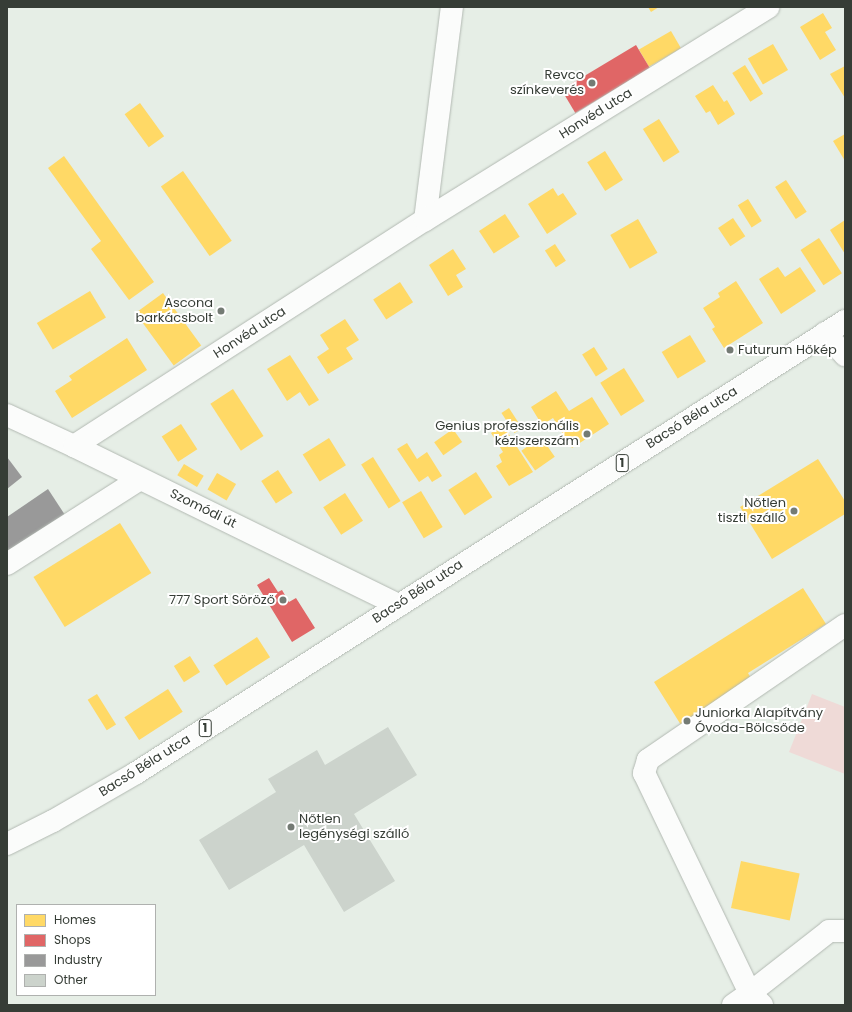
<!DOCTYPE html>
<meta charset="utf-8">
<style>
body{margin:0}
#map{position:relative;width:852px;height:1012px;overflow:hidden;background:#e6eee6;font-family:Poppins,sans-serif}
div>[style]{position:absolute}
.green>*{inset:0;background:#efdad7}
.homes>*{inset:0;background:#ffd966;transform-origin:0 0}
.shops>*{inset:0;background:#e06666;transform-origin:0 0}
.industry>*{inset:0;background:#999}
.building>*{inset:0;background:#ccd3cc}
.roads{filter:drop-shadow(0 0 1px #b2b9b2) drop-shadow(0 0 1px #b2b9b2)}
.minor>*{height:22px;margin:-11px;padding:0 11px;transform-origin:11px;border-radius:11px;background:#fbfcfb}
.major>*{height:22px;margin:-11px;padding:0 11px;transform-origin:11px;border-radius:11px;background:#fbfcfb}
.dots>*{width:11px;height:11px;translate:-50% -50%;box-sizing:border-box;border:2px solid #fff;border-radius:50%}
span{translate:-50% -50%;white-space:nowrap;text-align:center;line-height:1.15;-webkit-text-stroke:4px #fff;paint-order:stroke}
.shield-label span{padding:1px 3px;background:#fff;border:1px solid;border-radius:3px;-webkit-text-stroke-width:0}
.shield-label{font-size:12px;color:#363d36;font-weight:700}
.poi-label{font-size:13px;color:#363d36}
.right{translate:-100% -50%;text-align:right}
.left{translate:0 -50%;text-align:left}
.street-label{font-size:13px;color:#363d36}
.frame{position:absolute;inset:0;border:8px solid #363d36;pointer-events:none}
.legend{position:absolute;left:16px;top:904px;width:140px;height:92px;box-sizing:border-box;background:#fff;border:1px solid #afb1af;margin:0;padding:5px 7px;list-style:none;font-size:12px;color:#363d36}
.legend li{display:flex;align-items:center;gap:8px;height:20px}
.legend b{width:20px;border:1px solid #afb1af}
</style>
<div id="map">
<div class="green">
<i style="clip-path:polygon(812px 694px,845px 707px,845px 774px,789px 752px)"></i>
</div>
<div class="homes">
<i style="clip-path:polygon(648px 7px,659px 7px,651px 12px)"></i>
<i style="clip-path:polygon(823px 13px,832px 28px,825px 32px,836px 50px,820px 60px,800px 27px)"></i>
<i style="left:671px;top:31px;width:20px;height:37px;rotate:60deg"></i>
<i style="left:773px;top:44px;width:30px;height:29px;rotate:60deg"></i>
<i style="left:745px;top:65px;width:34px;height:15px;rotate:58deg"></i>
<i style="clip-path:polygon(845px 66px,845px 98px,830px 74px)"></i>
<i style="clip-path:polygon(713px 85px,724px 102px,727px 100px,735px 114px,718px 125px,710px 111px,706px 113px,695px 96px)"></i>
<i style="left:140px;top:103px;width:41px;height:19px;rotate:54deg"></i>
<i style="left:659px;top:119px;width:39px;height:19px;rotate:58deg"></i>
<i style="clip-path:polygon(845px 134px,845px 161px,833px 141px)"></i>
<i style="left:605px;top:151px;width:34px;height:21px;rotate:58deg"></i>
<i style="clip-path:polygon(64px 156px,154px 282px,129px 300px,91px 249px,101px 241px,48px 168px)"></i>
<i style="left:183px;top:171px;width:85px;height:27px;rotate:55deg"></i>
<i style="left:786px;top:180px;width:38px;height:13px;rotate:57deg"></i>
<i style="clip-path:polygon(553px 188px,558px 196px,563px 193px,577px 214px,547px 234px,528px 204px)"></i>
<i style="left:748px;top:199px;width:26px;height:12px;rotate:58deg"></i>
<i style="left:505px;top:214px;width:27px;height:31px;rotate:57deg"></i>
<i style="left:733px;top:218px;width:22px;height:18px;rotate:56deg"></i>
<i style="left:638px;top:219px;width:39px;height:32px;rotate:60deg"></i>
<i style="clip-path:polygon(845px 220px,845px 254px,830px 230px)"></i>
<i style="left:819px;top:238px;width:42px;height:22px;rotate:57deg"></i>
<i style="left:555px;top:244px;width:20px;height:12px;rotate:57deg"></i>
<i style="clip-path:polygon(453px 249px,466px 269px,456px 275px,463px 287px,448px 296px,429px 265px)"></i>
<i style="clip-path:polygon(778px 267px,785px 277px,800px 267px,816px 291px,781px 314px,759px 279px)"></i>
<i style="clip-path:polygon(736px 281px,763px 323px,724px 348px,712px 329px,715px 327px,703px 308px,720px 297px,718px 293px)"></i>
<i style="left:400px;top:282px;width:24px;height:32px;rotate:57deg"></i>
<i style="left:90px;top:291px;width:31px;height:62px;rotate:59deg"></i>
<i style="left:163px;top:293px;width:65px;height:34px;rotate:54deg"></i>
<i style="clip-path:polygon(345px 319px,359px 340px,346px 348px,353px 359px,328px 374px,317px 357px,329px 349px,320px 335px)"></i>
<i style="left:690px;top:335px;width:31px;height:33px;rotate:59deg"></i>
<i style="clip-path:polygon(127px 338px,147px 370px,72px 418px,55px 391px,72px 380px,69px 376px)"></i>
<i style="left:594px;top:347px;width:26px;height:14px;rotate:58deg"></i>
<i style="clip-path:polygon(290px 355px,319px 400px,309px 406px,300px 392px,287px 401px,267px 369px)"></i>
<i style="left:624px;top:368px;width:39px;height:28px;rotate:58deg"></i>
<i style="left:233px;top:389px;width:56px;height:27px;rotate:57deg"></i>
<i style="clip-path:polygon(556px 391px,569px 411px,592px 397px,609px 424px,572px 448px,553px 418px,542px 425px,531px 407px)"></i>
<i style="left:509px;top:408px;width:24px;height:9px;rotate:57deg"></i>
<i style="left:181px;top:424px;width:30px;height:23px;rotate:57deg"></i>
<i style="clip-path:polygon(503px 425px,533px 472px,509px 486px,496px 466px,502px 462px,499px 455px,503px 452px,491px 433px)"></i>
<i style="left:453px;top:429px;width:16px;height:23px;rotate:55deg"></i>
<i style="left:541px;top:437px;width:24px;height:24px;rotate:55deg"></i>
<i style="left:329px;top:438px;width:32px;height:31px;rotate:58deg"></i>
<i style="clip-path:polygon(407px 443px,417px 459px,427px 452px,442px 476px,432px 482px,428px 476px,419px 482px,397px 449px)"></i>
<i style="left:373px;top:457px;width:52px;height:14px;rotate:58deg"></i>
<i style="clip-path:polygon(818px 459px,845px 501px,845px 514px,772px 559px,740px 507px)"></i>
<i style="left:184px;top:464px;width:23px;height:13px;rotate:31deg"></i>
<i style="left:278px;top:470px;width:27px;height:20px;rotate:57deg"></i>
<i style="left:476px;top:472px;width:30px;height:33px;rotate:57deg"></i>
<i style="left:217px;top:473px;width:22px;height:19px;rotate:30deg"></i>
<i style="left:421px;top:491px;width:42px;height:22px;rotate:59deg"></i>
<i style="left:345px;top:493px;width:33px;height:26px;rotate:57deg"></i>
<i style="left:120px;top:523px;width:59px;height:102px;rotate:58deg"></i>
<i style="clip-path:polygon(803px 588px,826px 624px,748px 673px,752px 680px,681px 725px,654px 682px)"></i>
<i style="left:257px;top:637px;width:24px;height:52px;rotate:57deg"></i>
<i style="left:190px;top:656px;width:19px;height:19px;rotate:58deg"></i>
<i style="left:168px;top:689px;width:27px;height:52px;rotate:57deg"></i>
<i style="left:97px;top:694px;width:36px;height:11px;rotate:58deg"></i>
<i style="left:741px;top:861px;width:60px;height:48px;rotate:12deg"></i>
</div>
<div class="shops">
<i style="left:636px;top:45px;width:27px;height:87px;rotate:59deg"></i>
<i style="clip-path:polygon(269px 578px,278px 592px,282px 590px,289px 602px,296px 598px,315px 628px,292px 642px,257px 585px)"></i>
</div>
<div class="industry">
<i style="clip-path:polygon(7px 457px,22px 477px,7px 489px)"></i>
<i style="clip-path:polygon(48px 489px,65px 515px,7px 554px,7px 517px)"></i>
</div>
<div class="building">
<i style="clip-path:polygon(388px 727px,417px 775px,354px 814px,395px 881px,344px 912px,304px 845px,229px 890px,199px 840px,276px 792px,268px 779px,317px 750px,325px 765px)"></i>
</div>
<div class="roads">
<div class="minor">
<i style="left:425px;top:220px;width:215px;rotate:-82.8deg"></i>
<i style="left:825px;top:333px;width:30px;rotate:48deg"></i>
<i style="left:7px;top:415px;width:74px;rotate:24.8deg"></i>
<i style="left:74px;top:446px;width:362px;rotate:26.1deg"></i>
<i style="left:74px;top:446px;width:417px;rotate:-32.8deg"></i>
<i style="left:425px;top:220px;width:404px;rotate:-31.8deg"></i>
<i style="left:7px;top:564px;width:158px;rotate:-32.6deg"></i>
<i style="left:845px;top:625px;width:239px;rotate:145.6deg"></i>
<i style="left:648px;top:760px;width:14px;rotate:107deg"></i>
<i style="left:644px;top:773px;width:244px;rotate:64.3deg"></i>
<i style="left:750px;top:993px;width:100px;rotate:-38.1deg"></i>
<i style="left:829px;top:931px;width:16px"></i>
<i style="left:733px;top:1005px;width:21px;rotate:-35deg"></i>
<i style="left:750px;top:993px;width:17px;rotate:45deg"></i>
</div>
<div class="major">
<i style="left:7px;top:844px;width:51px;rotate:-26.6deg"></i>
<i style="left:53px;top:821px;width:96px;rotate:-30deg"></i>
<i style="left:136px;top:773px;width:841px;rotate:-32.52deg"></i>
</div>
</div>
<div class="dots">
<i style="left:592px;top:83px;background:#747b74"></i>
<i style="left:221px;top:311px;background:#747b74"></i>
<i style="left:730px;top:350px;background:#747b74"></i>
<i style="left:587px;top:434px;background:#747b74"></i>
<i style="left:794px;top:511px;background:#747b74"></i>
<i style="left:283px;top:600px;background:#747b74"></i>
<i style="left:687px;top:721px;background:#747b74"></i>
<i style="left:291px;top:827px;background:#747b74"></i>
</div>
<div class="shield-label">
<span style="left:622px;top:463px">1</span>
<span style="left:205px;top:728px">1</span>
</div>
<div class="poi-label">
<span class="right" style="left:584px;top:83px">Revco<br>színkeverés</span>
<span class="right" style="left:213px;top:311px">Ascona<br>barkácsbolt</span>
<span class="left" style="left:738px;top:350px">Futurum Hőkép</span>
<span class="right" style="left:579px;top:434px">Genius professzionális<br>kéziszerszám</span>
<span class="right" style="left:786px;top:511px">Nőtlen<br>tiszti szálló</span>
<span class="right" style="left:275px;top:600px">777 Sport Söröző</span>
<span class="left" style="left:695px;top:721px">Juniorka Alapítvány<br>Óvoda-Bölcsőde</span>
<span class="left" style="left:299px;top:827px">Nőtlen<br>legénységi szálló</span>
</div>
<div class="street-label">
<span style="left:596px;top:114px;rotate:-32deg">Honvéd utca</span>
<span style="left:250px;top:333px;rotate:-33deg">Honvéd utca</span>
<span style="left:692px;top:418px;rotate:-32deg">Bacsó Béla utca</span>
<span style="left:203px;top:509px;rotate:26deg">Szomódi út</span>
<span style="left:418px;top:592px;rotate:-33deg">Bacsó Béla utca</span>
<span style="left:145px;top:766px;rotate:-32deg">Bacsó Béla utca</span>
</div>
<div class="frame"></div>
<ul class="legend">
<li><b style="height:11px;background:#ffd966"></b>Homes</li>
<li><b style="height:11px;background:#e06666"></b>Shops</li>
<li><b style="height:11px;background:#999"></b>Industry</li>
<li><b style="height:11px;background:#ccd3cc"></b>Other</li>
</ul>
</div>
